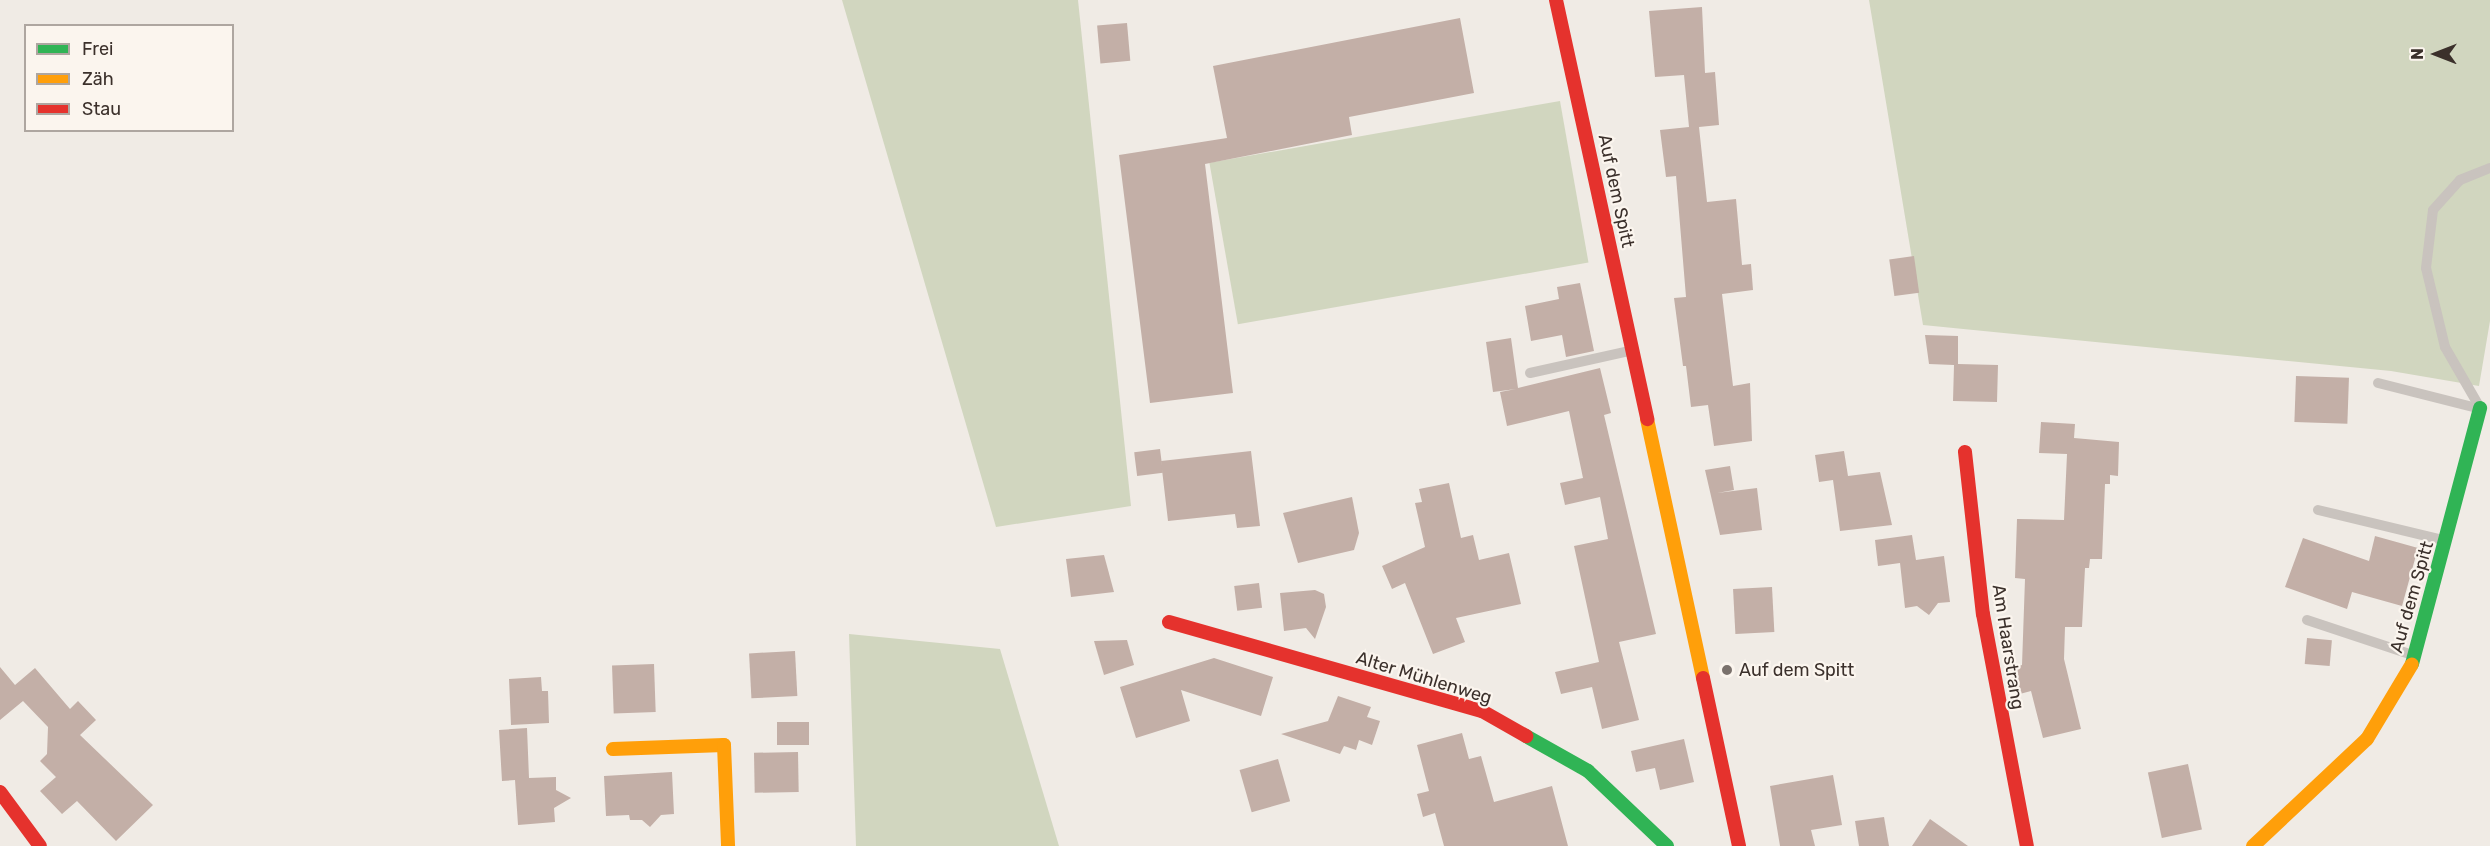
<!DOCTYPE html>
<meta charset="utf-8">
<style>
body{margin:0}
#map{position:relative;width:2490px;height:846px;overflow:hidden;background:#f0ebe5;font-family:Rubik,sans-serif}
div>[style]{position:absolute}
.green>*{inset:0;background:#d1d6bf;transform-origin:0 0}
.building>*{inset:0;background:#c3afa7;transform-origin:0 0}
.lane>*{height:10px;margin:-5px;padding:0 5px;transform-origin:5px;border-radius:5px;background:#c9c3be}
.fast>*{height:14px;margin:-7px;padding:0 7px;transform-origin:7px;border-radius:7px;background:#30b455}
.slow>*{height:14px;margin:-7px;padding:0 7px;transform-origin:7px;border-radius:7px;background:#ff9f0a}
.jam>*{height:14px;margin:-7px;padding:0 7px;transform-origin:7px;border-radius:7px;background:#e5322d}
.dots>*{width:16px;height:16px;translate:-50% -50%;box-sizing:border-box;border:3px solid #fbf5ee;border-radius:50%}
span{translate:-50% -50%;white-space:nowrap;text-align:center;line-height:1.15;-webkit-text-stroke:4.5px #fbf5ee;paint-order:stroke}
.street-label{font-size:18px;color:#3b302b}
.poi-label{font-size:18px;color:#3b302b}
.left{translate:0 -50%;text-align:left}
.legend{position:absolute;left:24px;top:24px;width:210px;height:108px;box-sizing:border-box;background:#fbf5ee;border:2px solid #aea6a0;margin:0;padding:8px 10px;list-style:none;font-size:18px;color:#3b302b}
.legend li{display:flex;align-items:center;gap:12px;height:30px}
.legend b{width:30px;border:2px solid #aea6a0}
.north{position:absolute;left:2406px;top:24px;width:60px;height:60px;-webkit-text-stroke:4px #fbf5ee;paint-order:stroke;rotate:270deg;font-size:16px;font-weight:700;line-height:24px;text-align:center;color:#3b302b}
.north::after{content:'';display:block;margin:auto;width:21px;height:27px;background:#3b302b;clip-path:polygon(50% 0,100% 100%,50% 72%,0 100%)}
</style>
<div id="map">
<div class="green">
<i style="clip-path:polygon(842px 0,1078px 0,1131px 506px,996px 527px)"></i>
<i style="clip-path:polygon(1869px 0,2490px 0,2490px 321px,2479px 386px,2391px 371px,1923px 325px)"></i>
<i style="left:1560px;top:101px;width:164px;height:356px;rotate:80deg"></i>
<i style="clip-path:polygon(849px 634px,1000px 649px,1059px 846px,856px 846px)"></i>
</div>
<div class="building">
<i style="clip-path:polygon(1702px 7px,1705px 73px,1715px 72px,1719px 125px,1699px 127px,1707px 202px,1736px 199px,1742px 265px,1751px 264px,1753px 290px,1722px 294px,1733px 386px,1750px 383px,1752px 441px,1714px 446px,1708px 405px,1691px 407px,1686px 366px,1683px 366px,1674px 298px,1686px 297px,1676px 176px,1666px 177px,1660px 130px,1689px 127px,1684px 75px,1655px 77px,1649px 11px)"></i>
<i style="clip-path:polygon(1460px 18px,1474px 93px,1349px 117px,1352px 135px,1205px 164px,1233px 393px,1150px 403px,1119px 155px,1227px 138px,1213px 66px)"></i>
<i style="left:1127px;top:23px;width:38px;height:30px;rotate:85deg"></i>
<i style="left:1914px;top:256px;width:37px;height:25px;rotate:82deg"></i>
<i style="clip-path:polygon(1580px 283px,1594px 351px,1566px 357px,1562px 335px,1531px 341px,1525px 306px,1559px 299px,1557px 287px)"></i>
<i style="clip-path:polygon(1925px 335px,1958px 336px,1958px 364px,1998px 365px,1997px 402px,1953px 401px,1954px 365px,1929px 364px)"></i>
<i style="clip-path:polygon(1511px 338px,1518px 388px,1600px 368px,1611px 413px,1604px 415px,1656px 634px,1619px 642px,1639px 720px,1602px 729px,1592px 687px,1561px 694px,1555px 672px,1599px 662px,1574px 546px,1608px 539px,1600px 497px,1565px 505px,1560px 483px,1583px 478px,1569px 411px,1507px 426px,1500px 392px,1516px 389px,1493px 392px,1486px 342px)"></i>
<i style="left:2296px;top:376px;width:53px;height:46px;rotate:2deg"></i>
<i style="clip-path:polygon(2041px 422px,2075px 424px,2074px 438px,2119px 442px,2118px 476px,2110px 475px,2110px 484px,2105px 484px,2102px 559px,2090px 559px,2089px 568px,2085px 568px,2082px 627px,2065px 627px,2064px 659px,2081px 729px,2043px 738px,2031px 691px,2016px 695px,2011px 668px,2022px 665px,2025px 579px,2015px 578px,2017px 519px,2064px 520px,2067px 454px,2039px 453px)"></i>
<i style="left:1160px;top:449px;width:24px;height:26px;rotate:83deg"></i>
<i style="clip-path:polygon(1251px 451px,1260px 526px,1237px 528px,1235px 514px,1168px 521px,1161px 461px)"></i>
<i style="clip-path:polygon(1844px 451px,1848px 476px,1880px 472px,1892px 525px,1840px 531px,1833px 480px,1819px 482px,1815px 455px)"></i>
<i style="clip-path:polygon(1730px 466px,1734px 490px,1717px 493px,1757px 488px,1762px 530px,1720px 535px,1705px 470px)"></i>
<i style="clip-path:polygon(1449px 483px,1461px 538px,1473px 535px,1479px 560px,1509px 553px,1521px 604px,1456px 618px,1465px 642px,1433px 654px,1405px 583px,1392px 589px,1382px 566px,1425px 547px,1415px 503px,1422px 502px,1419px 489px)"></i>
<i style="clip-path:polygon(1352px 497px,1359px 533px,1354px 550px,1298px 563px,1283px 513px)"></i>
<i style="clip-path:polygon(1912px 535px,1916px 560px,1944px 556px,1950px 602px,1938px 603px,1929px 615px,1917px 606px,1905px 608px,1900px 563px,1878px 566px,1875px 540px)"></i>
<i style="clip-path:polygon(2375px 536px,2418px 548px,2402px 606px,2352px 592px,2347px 609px,2285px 587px,2303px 538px,2369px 561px)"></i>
<i style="clip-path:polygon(1104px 555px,1114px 592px,1071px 597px,1066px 559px)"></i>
<i style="left:1259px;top:583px;width:25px;height:25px;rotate:83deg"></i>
<i style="left:1772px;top:587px;width:45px;height:39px;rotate:87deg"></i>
<i style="clip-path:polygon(1315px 590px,1324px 594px,1326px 607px,1315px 639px,1306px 628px,1284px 631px,1280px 593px)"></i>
<i style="left:2307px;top:638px;width:25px;height:26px;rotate:5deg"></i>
<i style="clip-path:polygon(1127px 640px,1134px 665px,1104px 675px,1094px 641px)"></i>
<i style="left:795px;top:651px;width:45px;height:46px;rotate:87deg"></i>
<i style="clip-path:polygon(1214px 658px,1273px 677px,1261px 716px,1181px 690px,1190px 721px,1136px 738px,1120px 687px)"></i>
<i style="left:654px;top:664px;width:48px;height:42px;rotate:88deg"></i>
<i style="clip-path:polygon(0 667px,15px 685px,35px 668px,70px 709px,78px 701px,96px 720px,80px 735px,153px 805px,116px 841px,77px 801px,62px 814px,40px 791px,56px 777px,40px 761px,47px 754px,48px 727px,23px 701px,0 720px)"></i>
<i style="clip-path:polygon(541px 677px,542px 691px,548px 691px,549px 723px,511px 725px,509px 679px)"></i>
<i style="clip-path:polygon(1338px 696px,1371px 707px,1367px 717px,1380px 721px,1372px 745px,1359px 740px,1356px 750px,1344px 746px,1340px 754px,1281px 734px,1328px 721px)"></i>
<i style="left:809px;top:722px;width:23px;height:32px;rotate:90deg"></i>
<i style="clip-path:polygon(527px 728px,529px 778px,556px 777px,556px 790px,571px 798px,554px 808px,555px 822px,518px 825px,515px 780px,502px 781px,499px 730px)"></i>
<i style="clip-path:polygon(1462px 733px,1469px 759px,1481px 756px,1494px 802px,1552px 786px,1568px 846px,1444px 846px,1435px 813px,1423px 817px,1417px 794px,1429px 791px,1417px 745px)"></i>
<i style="clip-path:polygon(1684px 739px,1694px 782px,1660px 790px,1655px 768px,1636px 772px,1631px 751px)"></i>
<i style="left:798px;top:752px;width:40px;height:44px;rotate:89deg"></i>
<i style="left:1278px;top:759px;width:44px;height:40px;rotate:74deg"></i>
<i style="left:2188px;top:764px;width:67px;height:41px;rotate:78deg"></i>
<i style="clip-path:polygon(672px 772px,674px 814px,661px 815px,650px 827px,642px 820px,630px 820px,629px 815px,606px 816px,604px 776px)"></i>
<i style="clip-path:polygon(1833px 775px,1842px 825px,1811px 830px,1815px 846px,1780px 846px,1770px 786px)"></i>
<i style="clip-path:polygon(1884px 817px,1889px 846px,1859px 846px,1855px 821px)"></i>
<i style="clip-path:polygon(1930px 819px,1968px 846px,1912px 846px)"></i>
</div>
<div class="lane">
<i style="left:1530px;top:373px;width:101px;rotate:-12.5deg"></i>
<i style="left:2378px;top:383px;width:102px;rotate:14.2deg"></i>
<i style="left:2479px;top:406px;width:68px;rotate:-120deg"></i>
<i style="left:2445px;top:347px;width:81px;rotate:-103.5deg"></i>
<i style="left:2426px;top:268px;width:58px;rotate:-83.1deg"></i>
<i style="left:2433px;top:210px;width:40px;rotate:-48deg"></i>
<i style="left:2460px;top:180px;width:32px;rotate:-22deg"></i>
<i style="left:2318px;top:510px;width:129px;rotate:13.5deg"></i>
<i style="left:2307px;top:620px;width:112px;rotate:18.3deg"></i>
</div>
<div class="fast">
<i style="left:2412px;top:664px;width:265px;rotate:-75.1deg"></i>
<i style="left:1526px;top:736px;width:71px;rotate:29.4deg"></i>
<i style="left:1588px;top:771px;width:109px;rotate:43.5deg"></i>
</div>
<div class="slow">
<i style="left:1647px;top:419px;width:265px;rotate:77.8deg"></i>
<i style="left:613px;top:749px;width:111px;rotate:-2.1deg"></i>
<i style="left:724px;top:745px;width:101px;rotate:87.7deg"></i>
<i style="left:2253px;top:846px;width:156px;rotate:-43.2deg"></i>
<i style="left:2367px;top:739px;width:87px;rotate:-59deg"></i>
</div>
<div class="jam">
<i style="left:1556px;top:0;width:429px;rotate:77.7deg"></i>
<i style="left:1965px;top:452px;width:163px;rotate:83.7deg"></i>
<i style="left:1983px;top:614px;width:236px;rotate:79.3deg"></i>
<i style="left:1169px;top:622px;width:325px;rotate:15.9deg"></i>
<i style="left:1482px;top:711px;width:51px;rotate:29.6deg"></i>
<i style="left:1703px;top:678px;width:172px;rotate:77.9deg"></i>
<i style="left:0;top:792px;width:67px;rotate:53.5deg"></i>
</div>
<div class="dots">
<i style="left:1727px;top:670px;background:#7a716c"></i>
</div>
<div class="street-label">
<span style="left:1616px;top:191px;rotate:78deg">Auf dem Spitt</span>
<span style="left:2412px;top:597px;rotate:-74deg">Auf dem Spitt</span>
<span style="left:2008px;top:647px;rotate:81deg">Am Haarstrang</span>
<span style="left:1424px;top:678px;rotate:17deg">Alter Mühlenweg</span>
</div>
<div class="poi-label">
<span class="left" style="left:1739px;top:670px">Auf dem Spitt</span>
</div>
<ul class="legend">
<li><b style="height:8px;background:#30b455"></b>Frei</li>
<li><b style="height:8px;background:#ff9f0a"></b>Zäh</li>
<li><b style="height:8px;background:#e5322d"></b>Stau</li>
</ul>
<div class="north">N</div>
</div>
